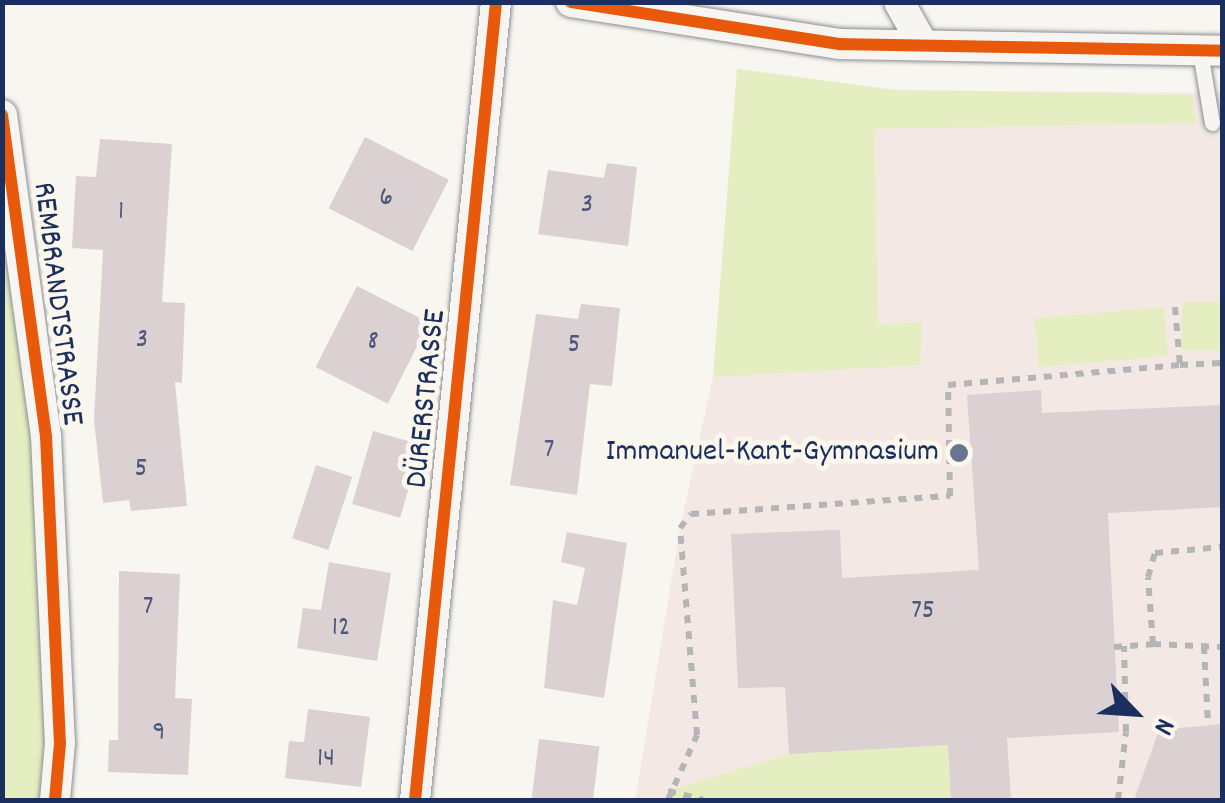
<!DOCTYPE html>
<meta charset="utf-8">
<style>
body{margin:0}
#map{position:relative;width:1225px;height:803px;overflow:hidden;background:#f8f6f0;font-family:Dekko,sans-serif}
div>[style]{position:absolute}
.built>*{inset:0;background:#f4e8e5}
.green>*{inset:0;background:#e5eec1;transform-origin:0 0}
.building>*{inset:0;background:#dbd0d2;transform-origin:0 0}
.path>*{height:6px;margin-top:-3px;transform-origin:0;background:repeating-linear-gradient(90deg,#b3b5b7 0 8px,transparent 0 16px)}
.roads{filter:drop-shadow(0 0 2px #8b8e94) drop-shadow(0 0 2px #8b8e94)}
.service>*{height:15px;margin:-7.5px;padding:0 7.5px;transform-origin:7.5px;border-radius:7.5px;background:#f6f5f1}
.minor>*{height:30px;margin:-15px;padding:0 15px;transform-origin:15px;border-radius:15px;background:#f6f5f1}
.cycleway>*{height:12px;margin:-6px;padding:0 6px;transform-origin:6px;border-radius:6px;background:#e8590c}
.dots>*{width:28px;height:28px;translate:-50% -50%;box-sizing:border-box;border:5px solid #fbf7ec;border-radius:50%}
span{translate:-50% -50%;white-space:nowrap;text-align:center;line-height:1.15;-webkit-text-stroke:10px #fbf7ec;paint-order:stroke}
.number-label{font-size:28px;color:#4b577b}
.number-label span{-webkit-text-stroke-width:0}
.street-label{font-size:32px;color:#1b2f5e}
.poi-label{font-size:32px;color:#1b2f5e}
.right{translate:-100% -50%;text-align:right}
.frame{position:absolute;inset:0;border:5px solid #1b2f5e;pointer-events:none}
.north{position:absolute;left:1085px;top:663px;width:100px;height:100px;-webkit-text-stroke:8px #fbf7ec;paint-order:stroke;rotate:115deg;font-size:28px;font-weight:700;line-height:40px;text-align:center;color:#1b2f5e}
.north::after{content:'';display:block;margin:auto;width:35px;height:45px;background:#1b2f5e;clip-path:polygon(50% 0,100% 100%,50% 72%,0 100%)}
</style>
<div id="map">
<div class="built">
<i style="clip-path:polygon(737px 69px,895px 90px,1222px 93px,1222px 800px,635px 800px,680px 528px,713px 377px)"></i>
</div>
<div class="green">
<i style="clip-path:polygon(737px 69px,895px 90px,1192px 95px,1196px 123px,875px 129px,878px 324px,922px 322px,920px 365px,713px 377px)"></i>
<i style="clip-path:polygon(2px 115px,15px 189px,55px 800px,3px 800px)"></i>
<i style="left:1222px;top:302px;width:48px;height:40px;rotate:90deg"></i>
<i style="left:1164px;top:307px;width:49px;height:130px;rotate:85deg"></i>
<i style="clip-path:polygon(948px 745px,951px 800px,668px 800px,668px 791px,789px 754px)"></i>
</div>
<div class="building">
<i style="left:365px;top:137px;width:94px;height:80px;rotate:27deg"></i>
<i style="clip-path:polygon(100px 139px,172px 144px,162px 302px,185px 303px,182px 383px,175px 382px,187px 506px,131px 511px,129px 500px,103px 503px,94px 420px,103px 250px,72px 248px,76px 176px,96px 177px)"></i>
<i style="clip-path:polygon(607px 163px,637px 167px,628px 246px,538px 234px,548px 170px,604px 178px)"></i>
<i style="left:357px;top:286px;width:81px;height:91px;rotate:27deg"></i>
<i style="clip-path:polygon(581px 304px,620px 308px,612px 386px,590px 384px,577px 495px,510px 485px,536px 314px,578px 319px)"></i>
<i style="clip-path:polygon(1041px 390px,1042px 413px,1222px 405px,1222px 507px,1108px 513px,1119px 732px,1007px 738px,1011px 800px,951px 800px,948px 745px,789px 754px,785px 687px,738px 688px,731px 534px,840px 530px,842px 578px,979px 570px,967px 395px)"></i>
<i style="left:373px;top:431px;width:50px;height:76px;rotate:16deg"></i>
<i style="left:316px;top:465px;width:38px;height:77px;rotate:18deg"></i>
<i style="clip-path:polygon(567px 532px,627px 543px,604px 698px,544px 688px,553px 600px,577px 605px,585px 568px,561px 562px)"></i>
<i style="clip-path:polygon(329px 562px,391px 573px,377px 661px,297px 648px,303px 608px,321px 610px)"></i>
<i style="clip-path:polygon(119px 571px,180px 574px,175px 698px,192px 699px,188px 775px,108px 772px,109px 740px,118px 740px)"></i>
<i style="clip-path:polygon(308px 709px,370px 717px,361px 787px,285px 778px,289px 741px,304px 742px)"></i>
<i style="clip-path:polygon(1222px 724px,1222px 800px,1134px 800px,1159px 730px)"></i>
<i style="left:539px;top:739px;width:61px;height:61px;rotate:7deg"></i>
</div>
<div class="path">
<i style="left:1175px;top:307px;width:58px;rotate:85.1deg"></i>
<i style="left:1180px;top:365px;width:42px;rotate:-2.7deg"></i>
<i style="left:1153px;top:644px;width:69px;rotate:2.5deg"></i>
<i style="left:1204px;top:646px;width:79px;rotate:87.1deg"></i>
<i style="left:1114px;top:647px;width:39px;rotate:-4deg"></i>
<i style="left:1153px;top:644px;width:67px;rotate:-94.3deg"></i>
<i style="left:1148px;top:577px;width:25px;rotate:-74deg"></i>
<i style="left:1155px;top:553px;width:67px;rotate:-5.1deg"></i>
<i style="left:668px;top:791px;width:36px;rotate:14deg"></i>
<i style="left:668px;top:800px;width:71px;rotate:-66deg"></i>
<i style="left:697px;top:735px;width:208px;rotate:-94.7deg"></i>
<i style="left:680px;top:528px;width:18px;rotate:-52deg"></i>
<i style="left:691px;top:514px;width:260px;rotate:-4deg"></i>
<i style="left:950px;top:496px;width:111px;rotate:-91deg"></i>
<i style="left:948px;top:385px;width:233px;rotate:-4.9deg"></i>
<i style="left:1118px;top:800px;width:68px;rotate:-83.3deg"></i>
<i style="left:1126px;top:732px;width:86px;rotate:-91.3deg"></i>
</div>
<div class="roads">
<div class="service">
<i style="left:1200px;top:52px;width:72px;rotate:80.4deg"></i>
</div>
<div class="minor">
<i style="left:571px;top:2px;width:272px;rotate:8.9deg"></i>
<i style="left:840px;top:44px;width:382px;rotate:1deg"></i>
<i style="left:899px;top:2px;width:47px;rotate:60.7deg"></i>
<i style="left:2px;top:115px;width:324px;rotate:82.2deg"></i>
<i style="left:46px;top:436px;width:307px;rotate:87.4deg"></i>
<i style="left:60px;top:743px;width:57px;rotate:95deg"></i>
<i style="left:415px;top:800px;width:802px;rotate:-84.2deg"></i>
</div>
</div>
<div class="cycleway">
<i style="left:571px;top:2px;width:272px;rotate:8.9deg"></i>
<i style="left:840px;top:44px;width:382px;rotate:1deg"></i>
<i style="left:2px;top:115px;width:324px;rotate:82.2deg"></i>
<i style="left:46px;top:436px;width:307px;rotate:87.4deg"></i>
<i style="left:60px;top:743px;width:57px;rotate:95deg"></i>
<i style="left:415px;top:800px;width:802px;rotate:-84.2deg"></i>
</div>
<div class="dots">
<i style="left:959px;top:453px;background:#687591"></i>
</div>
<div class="number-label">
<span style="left:386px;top:199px">6</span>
<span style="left:587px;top:206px">3</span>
<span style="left:121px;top:213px">1</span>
<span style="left:142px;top:341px">3</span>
<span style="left:373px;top:343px">8</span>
<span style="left:574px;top:346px">5</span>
<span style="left:549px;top:451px">7</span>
<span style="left:141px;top:470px">5</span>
<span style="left:148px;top:608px">7</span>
<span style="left:923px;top:612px">75</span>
<span style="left:341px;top:629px">12</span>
<span style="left:159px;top:734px">9</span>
<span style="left:326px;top:760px">14</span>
</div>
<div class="street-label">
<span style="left:56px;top:304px;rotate:83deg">REMBRANDTSTRASSE</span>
<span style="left:428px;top:399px;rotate:-84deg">DÜRERSTRASSE</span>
</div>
<div class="poi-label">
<span class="right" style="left:939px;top:453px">Immanuel-Kant-Gymnasium</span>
</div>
<div class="frame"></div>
<div class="north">N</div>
</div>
